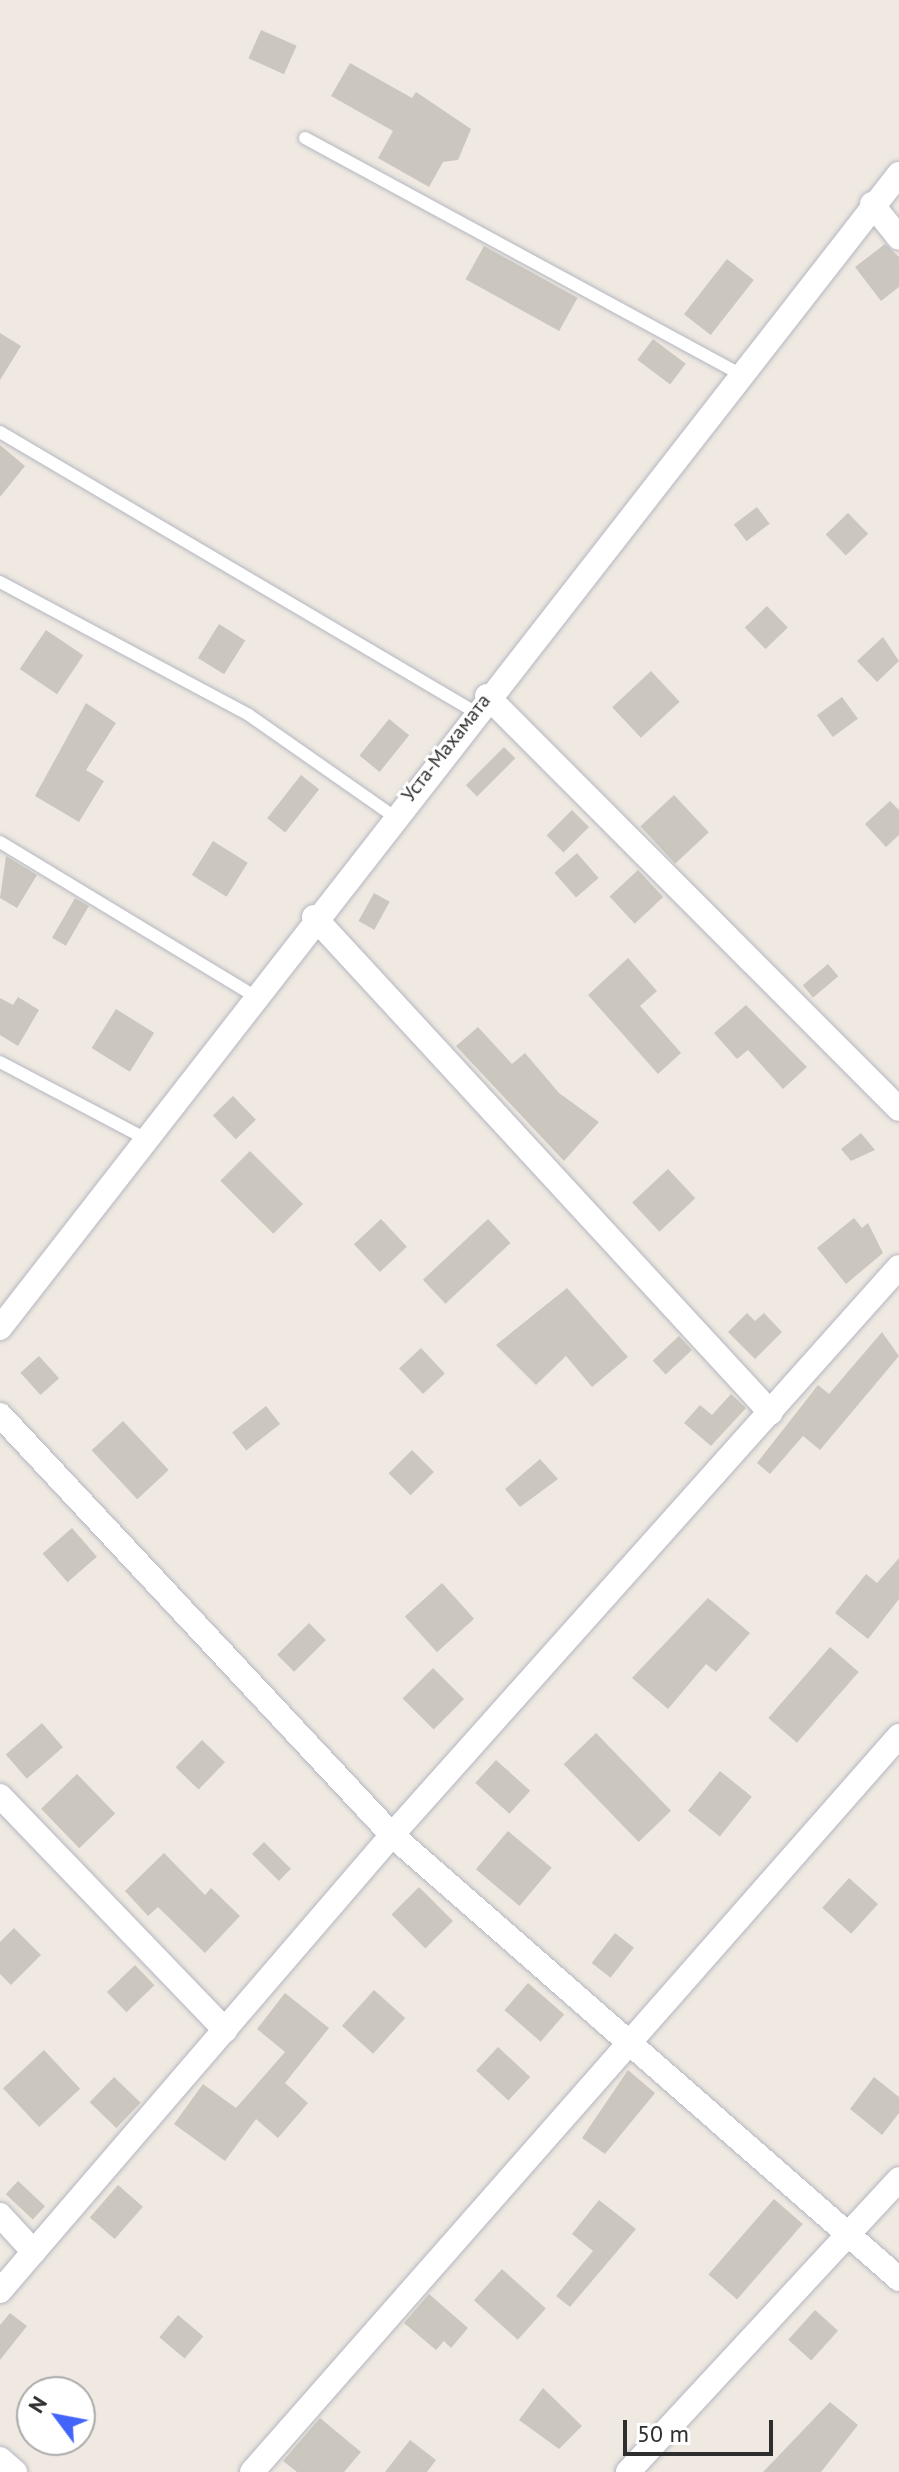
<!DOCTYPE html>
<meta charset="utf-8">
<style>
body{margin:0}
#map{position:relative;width:899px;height:2472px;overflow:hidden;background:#efe9e1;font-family:"PT Sans",sans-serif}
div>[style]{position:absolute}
.building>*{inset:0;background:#cbc7bf;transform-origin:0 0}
.roads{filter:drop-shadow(0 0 2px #b4b7c1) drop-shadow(0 0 2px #b4b7c1)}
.service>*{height:12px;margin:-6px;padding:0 6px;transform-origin:6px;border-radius:6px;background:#fff}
.minor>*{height:24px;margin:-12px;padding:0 12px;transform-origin:12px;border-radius:12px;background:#fff}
span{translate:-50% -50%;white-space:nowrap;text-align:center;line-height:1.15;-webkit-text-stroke:6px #fff;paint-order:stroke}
.street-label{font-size:20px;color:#2e2e2e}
.north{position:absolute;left:16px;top:2376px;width:80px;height:80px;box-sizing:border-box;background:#fff;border:2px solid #ababab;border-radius:50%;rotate:302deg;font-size:22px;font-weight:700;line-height:32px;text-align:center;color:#2e2e2e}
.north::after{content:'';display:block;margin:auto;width:28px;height:36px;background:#4264fb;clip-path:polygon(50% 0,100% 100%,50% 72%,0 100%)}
.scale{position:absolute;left:623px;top:2420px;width:150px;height:36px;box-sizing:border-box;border:4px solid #2e2e2e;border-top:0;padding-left:10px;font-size:24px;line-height:28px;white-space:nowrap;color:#2e2e2e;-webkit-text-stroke:6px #fff;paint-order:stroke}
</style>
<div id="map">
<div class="building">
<i style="left:261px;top:30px;width:39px;height:31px;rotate:24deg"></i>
<i style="clip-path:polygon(350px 63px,412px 98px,416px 92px,471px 129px,458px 160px,443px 162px,429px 187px,378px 158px,393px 131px,331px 96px)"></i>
<i style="clip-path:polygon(885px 244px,899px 257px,899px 287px,881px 301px,855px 267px)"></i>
<i style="left:484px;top:246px;width:107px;height:38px;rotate:29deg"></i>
<i style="left:727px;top:259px;width:34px;height:70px;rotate:38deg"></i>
<i style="clip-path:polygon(0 333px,21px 346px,0 380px)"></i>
<i style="left:653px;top:339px;width:41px;height:26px;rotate:37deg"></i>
<i style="clip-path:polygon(0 445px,25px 466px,0 497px)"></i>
<i style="left:757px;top:507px;width:21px;height:29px;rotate:53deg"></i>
<i style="left:848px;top:513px;width:29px;height:31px;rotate:46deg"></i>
<i style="left:767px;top:606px;width:30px;height:31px;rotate:46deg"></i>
<i style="left:219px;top:624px;width:31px;height:40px;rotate:32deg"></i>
<i style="left:46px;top:630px;width:45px;height:47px;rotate:34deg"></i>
<i style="clip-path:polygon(883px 637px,899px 661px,877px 682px,857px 661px)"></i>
<i style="left:651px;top:671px;width:42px;height:53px;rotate:47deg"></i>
<i style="left:842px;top:697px;width:27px;height:31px;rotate:54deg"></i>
<i style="clip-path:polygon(86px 703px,116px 723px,86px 770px,104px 781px,79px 822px,35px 796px)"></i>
<i style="left:389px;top:719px;width:26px;height:47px;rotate:39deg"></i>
<i style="left:504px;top:747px;width:16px;height:54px;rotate:45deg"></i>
<i style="left:301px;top:775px;width:23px;height:55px;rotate:38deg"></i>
<i style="left:674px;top:795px;width:51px;height:46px;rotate:47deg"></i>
<i style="clip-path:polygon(890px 801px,899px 810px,899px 835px,886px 847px,865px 824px)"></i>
<i style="left:572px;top:810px;width:24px;height:36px;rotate:45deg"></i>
<i style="left:213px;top:841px;width:41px;height:40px;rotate:32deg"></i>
<i style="left:577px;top:853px;width:33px;height:30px;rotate:49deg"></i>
<i style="clip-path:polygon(6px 856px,37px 875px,17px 908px,0 898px)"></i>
<i style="left:638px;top:870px;width:37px;height:39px;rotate:47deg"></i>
<i style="left:374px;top:893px;width:18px;height:32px;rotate:29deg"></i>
<i style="left:75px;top:898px;width:16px;height:46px;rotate:30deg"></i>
<i style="clip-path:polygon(628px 958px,657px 991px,640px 1006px,681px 1053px,658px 1074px,588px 995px)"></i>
<i style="left:828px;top:964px;width:16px;height:33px;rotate:50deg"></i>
<i style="clip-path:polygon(18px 997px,39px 1010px,18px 1046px,0 1035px,0 998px,13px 1005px)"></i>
<i style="clip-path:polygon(746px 1005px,807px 1067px,783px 1089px,748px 1050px,737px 1059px,714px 1033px)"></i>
<i style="left:116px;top:1009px;width:45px;height:46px;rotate:32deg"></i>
<i style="clip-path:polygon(478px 1027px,512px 1064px,525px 1053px,559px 1093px,599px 1122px,564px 1161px,456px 1046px)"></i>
<i style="left:233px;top:1096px;width:33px;height:28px;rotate:46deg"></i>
<i style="clip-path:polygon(861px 1133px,875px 1150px,851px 1161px,841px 1149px)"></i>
<i style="left:250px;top:1151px;width:75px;height:42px;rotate:45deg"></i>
<i style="left:668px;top:1169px;width:40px;height:49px;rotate:47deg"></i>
<i style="clip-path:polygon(854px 1218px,862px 1228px,868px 1223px,883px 1253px,846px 1284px,817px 1248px)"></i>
<i style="left:381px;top:1219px;width:38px;height:37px;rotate:47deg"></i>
<i style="left:488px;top:1219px;width:33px;height:89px;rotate:47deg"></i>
<i style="clip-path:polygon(567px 1288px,628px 1357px,592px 1387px,566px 1356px,536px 1385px,496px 1345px)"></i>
<i style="clip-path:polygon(747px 1313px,755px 1321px,764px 1313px,782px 1332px,755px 1359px,728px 1332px)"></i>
<i style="clip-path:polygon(882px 1332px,899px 1356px,820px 1450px,803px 1436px,770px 1474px,757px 1463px,818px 1385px,829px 1394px)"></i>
<i style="left:679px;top:1336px;width:19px;height:36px;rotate:47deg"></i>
<i style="left:421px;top:1348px;width:35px;height:30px;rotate:47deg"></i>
<i style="left:39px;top:1356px;width:30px;height:25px;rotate:48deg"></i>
<i style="clip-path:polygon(731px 1394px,746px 1408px,711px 1446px,684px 1423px,700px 1405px,712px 1415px)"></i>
<i style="left:266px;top:1406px;width:23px;height:43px;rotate:52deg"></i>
<i style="left:123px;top:1421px;width:67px;height:43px;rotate:47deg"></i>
<i style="left:412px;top:1450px;width:31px;height:33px;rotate:45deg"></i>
<i style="clip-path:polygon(540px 1459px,558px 1479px,520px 1507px,505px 1489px)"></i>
<i style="left:72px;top:1528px;width:38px;height:39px;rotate:49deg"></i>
<i style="clip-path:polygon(899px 1558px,899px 1599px,868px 1639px,835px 1613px,866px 1574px,877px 1583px)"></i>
<i style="left:442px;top:1583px;width:48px;height:50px;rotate:48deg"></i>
<i style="clip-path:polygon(708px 1598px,750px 1633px,716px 1672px,706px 1664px,668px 1709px,632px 1678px)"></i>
<i style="left:309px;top:1623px;width:24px;height:45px;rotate:45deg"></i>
<i style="left:830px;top:1647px;width:38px;height:94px;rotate:41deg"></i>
<i style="left:433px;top:1668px;width:44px;height:43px;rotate:45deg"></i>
<i style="left:42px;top:1723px;width:32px;height:48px;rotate:49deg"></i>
<i style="left:596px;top:1733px;width:108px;height:45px;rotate:46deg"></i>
<i style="left:202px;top:1740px;width:32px;height:38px;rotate:44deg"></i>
<i style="left:496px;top:1760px;width:46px;height:31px;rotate:42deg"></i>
<i style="left:720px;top:1771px;width:41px;height:51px;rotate:39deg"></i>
<i style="left:77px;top:1774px;width:55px;height:50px;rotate:46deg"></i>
<i style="left:508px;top:1831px;width:57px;height:50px;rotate:40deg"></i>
<i style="left:264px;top:1842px;width:38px;height:17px;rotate:45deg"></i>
<i style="clip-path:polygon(164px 1853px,205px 1895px,211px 1888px,240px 1916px,205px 1953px,158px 1907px,148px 1916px,125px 1891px)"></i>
<i style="left:849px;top:1878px;width:39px;height:40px;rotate:42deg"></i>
<i style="left:419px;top:1887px;width:48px;height:39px;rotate:45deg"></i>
<i style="clip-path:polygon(14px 1928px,41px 1955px,11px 1985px,0 1974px,0 1942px)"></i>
<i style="left:615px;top:1933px;width:24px;height:38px;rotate:38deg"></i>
<i style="left:135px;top:1965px;width:28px;height:39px;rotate:46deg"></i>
<i style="left:528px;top:1983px;width:48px;height:36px;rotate:41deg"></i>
<i style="left:374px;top:1990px;width:42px;height:48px;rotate:42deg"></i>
<i style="clip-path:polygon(285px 1993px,329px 2028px,285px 2083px,308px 2103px,278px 2138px,256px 2119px,225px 2161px,174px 2124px,203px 2084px,236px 2108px,285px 2052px,257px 2029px)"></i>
<i style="left:498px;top:2047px;width:44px;height:32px;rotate:43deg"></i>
<i style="left:44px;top:2050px;width:53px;height:56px;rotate:47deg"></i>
<i style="clip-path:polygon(628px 2070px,655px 2093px,605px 2154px,582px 2138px)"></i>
<i style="left:114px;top:2077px;width:37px;height:35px;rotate:44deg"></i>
<i style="clip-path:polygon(874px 2077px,899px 2097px,899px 2113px,882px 2135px,850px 2109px)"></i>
<i style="left:18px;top:2181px;width:37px;height:18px;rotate:43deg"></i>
<i style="left:118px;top:2185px;width:33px;height:43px;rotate:41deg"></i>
<i style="left:774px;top:2199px;width:38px;height:100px;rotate:41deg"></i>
<i style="clip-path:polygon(599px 2200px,636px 2229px,570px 2307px,556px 2296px,593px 2251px,572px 2234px)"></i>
<i style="left:502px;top:2269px;width:59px;height:42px;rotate:42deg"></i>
<i style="clip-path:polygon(429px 2294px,468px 2328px,451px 2348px,444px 2341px,436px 2350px,404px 2323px)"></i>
<i style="left:815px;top:2310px;width:31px;height:40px;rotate:42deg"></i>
<i style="clip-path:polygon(10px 2313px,27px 2326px,0 2360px,0 2325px)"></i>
<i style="left:178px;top:2315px;width:33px;height:29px;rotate:40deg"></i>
<i style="clip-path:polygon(543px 2388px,582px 2426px,559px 2449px,519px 2420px)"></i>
<i style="clip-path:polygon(830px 2402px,858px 2425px,821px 2472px,763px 2472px)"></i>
<i style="clip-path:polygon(320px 2418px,361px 2452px,344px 2472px,297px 2472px,283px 2461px)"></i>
<i style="clip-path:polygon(410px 2440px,436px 2460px,427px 2472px,385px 2472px)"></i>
</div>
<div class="roads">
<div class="service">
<i style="left:305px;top:138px;width:494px;rotate:28.5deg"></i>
<i style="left:0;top:432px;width:551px;rotate:30.52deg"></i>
<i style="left:0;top:582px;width:282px;rotate:28.1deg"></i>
<i style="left:249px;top:715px;width:176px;rotate:35deg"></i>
<i style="left:0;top:842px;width:296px;rotate:31.2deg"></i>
<i style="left:0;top:1062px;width:161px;rotate:27.8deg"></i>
</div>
<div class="minor">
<i style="left:872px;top:204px;width:43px;rotate:51.5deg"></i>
<i style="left:487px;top:696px;width:583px;rotate:45.07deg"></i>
<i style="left:314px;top:917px;width:674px;rotate:47.34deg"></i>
<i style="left:0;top:1328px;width:1463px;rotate:-52.08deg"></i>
<i style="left:0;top:1415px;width:575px;rotate:46.97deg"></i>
<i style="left:392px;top:1835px;width:674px;rotate:41.21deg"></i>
<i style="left:0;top:1796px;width:325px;rotate:46.1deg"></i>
<i style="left:0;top:2215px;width:50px;rotate:47.4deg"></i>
<i style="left:0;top:2291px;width:601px;rotate:-49.32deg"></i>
<i style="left:392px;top:1835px;width:761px;rotate:-48.25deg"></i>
<i style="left:0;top:2459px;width:20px;rotate:41deg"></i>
<i style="left:252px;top:2472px;width:980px;rotate:-48.68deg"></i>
<i style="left:628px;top:2472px;width:399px;rotate:-47.2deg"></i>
</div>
</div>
<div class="street-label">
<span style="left:446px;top:748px;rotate:-52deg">Уста-Махамата</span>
</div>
<div class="north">N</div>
<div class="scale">50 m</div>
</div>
